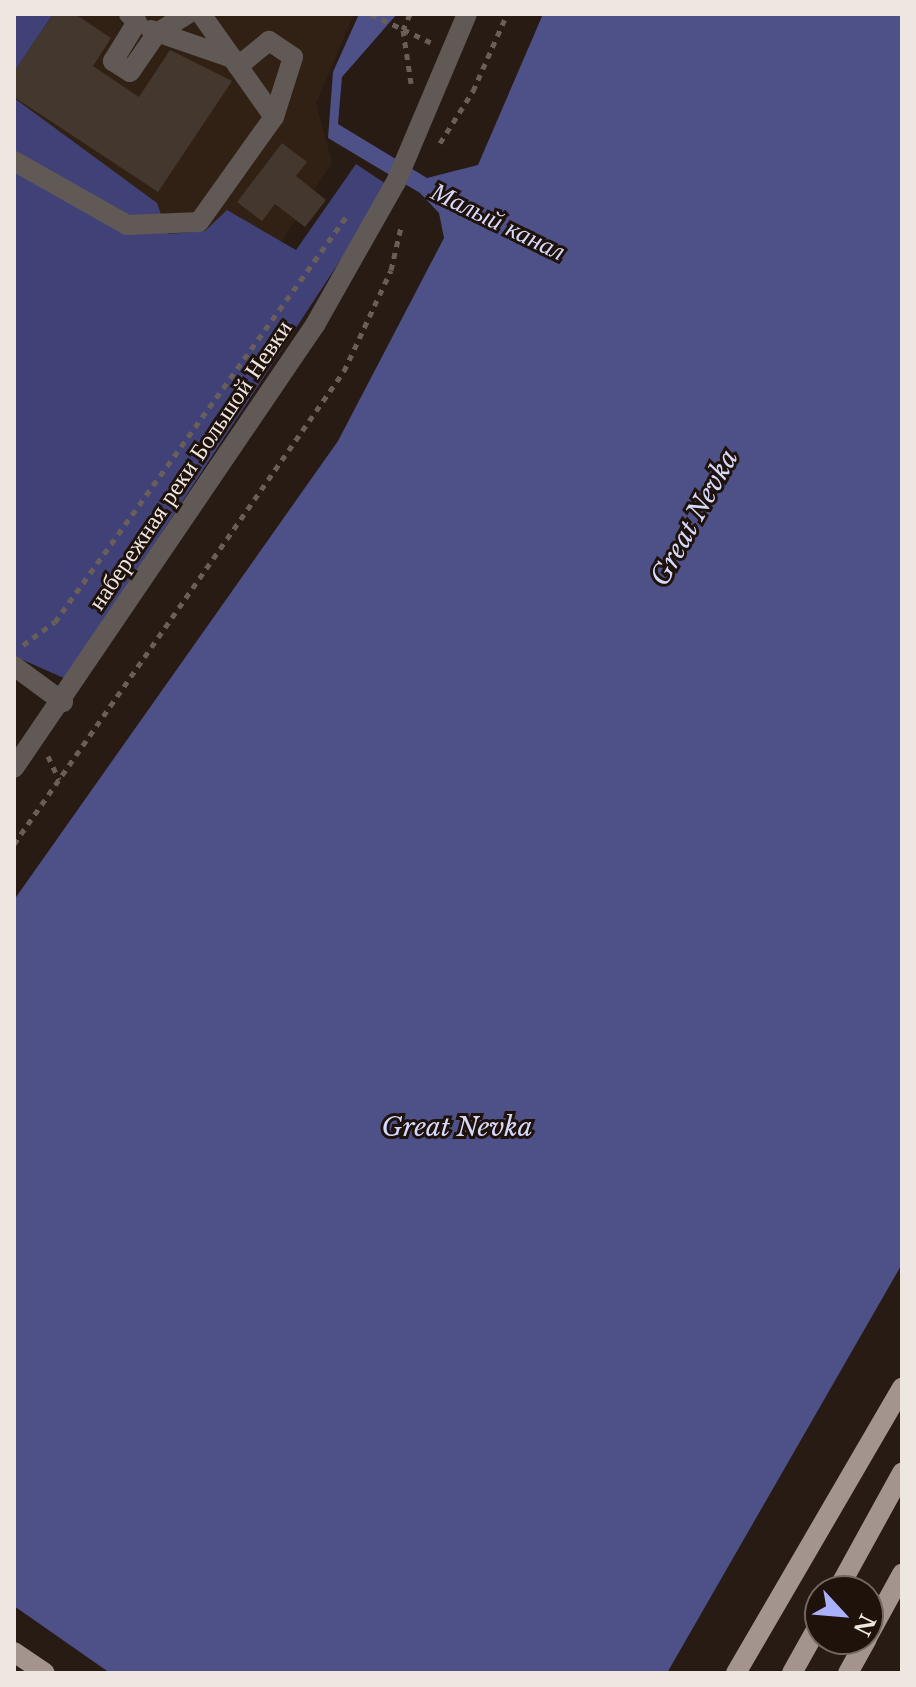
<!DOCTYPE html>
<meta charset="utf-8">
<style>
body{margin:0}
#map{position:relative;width:916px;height:1687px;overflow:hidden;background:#271b14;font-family:"Libre Baskerville",serif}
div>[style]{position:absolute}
.built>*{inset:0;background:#312014}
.forest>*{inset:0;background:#404277}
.water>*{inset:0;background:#4e5188}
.pier>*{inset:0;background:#271b14}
.building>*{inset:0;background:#44372e}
.path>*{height:5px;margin-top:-2.5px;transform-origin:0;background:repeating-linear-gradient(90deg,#6a5f58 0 6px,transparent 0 12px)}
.minor>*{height:20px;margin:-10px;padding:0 10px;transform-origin:10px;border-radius:10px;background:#605955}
.major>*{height:20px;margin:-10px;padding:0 10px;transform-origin:10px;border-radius:10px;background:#a3958d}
.tram>*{height:2px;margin:-1px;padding:0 1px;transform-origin:1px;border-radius:1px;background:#8c827b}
span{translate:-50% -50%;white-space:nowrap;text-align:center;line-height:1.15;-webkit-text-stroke:6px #1e120b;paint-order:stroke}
.street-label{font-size:24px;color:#eee6e0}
.water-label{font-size:26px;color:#d5d9fc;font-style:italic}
.frame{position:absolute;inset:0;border:16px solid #eee6e0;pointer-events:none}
.north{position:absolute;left:804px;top:1575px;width:80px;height:80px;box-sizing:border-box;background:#1e120b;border:2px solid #716760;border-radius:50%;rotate:116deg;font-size:22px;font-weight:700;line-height:32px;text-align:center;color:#eee6e0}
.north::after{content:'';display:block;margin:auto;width:28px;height:36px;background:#a9b0fc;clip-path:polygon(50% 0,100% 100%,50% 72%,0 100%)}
</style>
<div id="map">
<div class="built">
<i style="clip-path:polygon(14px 14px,354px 14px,316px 103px,332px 162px,38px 628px,14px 610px)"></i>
</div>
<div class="forest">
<i style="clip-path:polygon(14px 14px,53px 14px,14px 72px)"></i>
<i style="clip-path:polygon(14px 98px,157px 203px,168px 234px,205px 231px,227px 210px,296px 250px,356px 164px,389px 186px,66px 679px,14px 656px)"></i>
</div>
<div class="water">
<i style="clip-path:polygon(359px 14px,397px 14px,342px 77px,338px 124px,427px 178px,478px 165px,543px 14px,902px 14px,902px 1264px,667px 1673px,14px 1673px,14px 900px,338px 441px,444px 238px,439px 213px,420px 193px,328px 138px,333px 72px)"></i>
</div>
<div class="pier">
<i style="clip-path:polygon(14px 1606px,110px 1673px,14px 1673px)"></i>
</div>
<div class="building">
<i style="clip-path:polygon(53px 14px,75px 14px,111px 38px,93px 66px,139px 97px,170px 50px,232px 81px,158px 192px,14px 97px,14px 72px)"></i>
<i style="clip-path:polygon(282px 143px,307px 162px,296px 176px,326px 200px,305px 227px,275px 204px,262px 221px,237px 202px)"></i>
</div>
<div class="path">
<i style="left:371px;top:14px;width:68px;rotate:25.4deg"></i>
<i style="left:410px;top:14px;width:17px;rotate:114deg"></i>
<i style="left:403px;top:30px;width:54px;rotate:81.4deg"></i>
<i style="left:440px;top:143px;width:62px;rotate:-57.6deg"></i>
<i style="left:473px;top:91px;width:84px;rotate:-66.2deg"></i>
<i style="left:23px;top:645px;width:39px;rotate:-36deg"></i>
<i style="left:55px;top:622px;width:499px;rotate:-54.3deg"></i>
<i style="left:48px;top:756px;width:26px;rotate:65deg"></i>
<i style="left:14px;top:844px;width:577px;rotate:-55.1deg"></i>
<i style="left:344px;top:371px;width:111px;rotate:-65deg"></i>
<i style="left:391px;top:270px;width:44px;rotate:-76.9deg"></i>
</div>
<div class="minor">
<i style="left:129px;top:14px;width:11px;rotate:45deg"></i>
<i style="left:137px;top:22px;width:46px;rotate:121.6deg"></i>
<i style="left:113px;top:61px;width:20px;rotate:33deg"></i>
<i style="left:130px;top:72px;width:47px;rotate:-55.3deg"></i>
<i style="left:157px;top:33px;width:36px;rotate:-32deg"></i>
<i style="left:201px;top:14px;width:126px;rotate:54.7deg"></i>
<i style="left:151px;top:30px;width:86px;rotate:19.1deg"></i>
<i style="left:14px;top:161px;width:130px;rotate:29.5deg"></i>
<i style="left:127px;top:225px;width:72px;rotate:-2.4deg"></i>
<i style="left:199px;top:222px;width:129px;rotate:-54.5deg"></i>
<i style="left:274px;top:117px;width:63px;rotate:-72.4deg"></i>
<i style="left:293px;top:57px;width:29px;rotate:-146deg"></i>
<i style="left:269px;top:41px;width:40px;rotate:141deg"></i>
<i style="left:14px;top:666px;width:61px;rotate:36.3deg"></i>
<i style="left:14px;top:768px;width:536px;rotate:-55.81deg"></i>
<i style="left:315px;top:325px;width:164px;rotate:-60.5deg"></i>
<i style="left:396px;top:182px;width:182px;rotate:-67.1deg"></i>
</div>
<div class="major">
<i style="left:837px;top:1591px;width:135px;rotate:-61.2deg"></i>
<i style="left:868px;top:1636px;width:71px;rotate:-61.3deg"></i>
<i style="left:14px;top:1652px;width:37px;rotate:34deg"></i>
<i style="left:736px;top:1673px;width:330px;rotate:-59.8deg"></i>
<i style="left:792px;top:1673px;width:57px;rotate:-60.8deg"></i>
<i style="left:848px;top:1673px;width:39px;rotate:-61deg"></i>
</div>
<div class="tram">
<i style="left:14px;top:1672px;width:2px;rotate:27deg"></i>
</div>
<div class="street-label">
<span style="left:190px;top:465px;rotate:-56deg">набережная реки Большой Невки</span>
</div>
<div class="water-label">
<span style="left:498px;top:222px;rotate:26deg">Малый канал</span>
<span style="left:695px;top:518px;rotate:-61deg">Great Nevka</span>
<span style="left:457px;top:1128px">Great Nevka</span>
</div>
<div class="frame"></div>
<div class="north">N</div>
</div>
